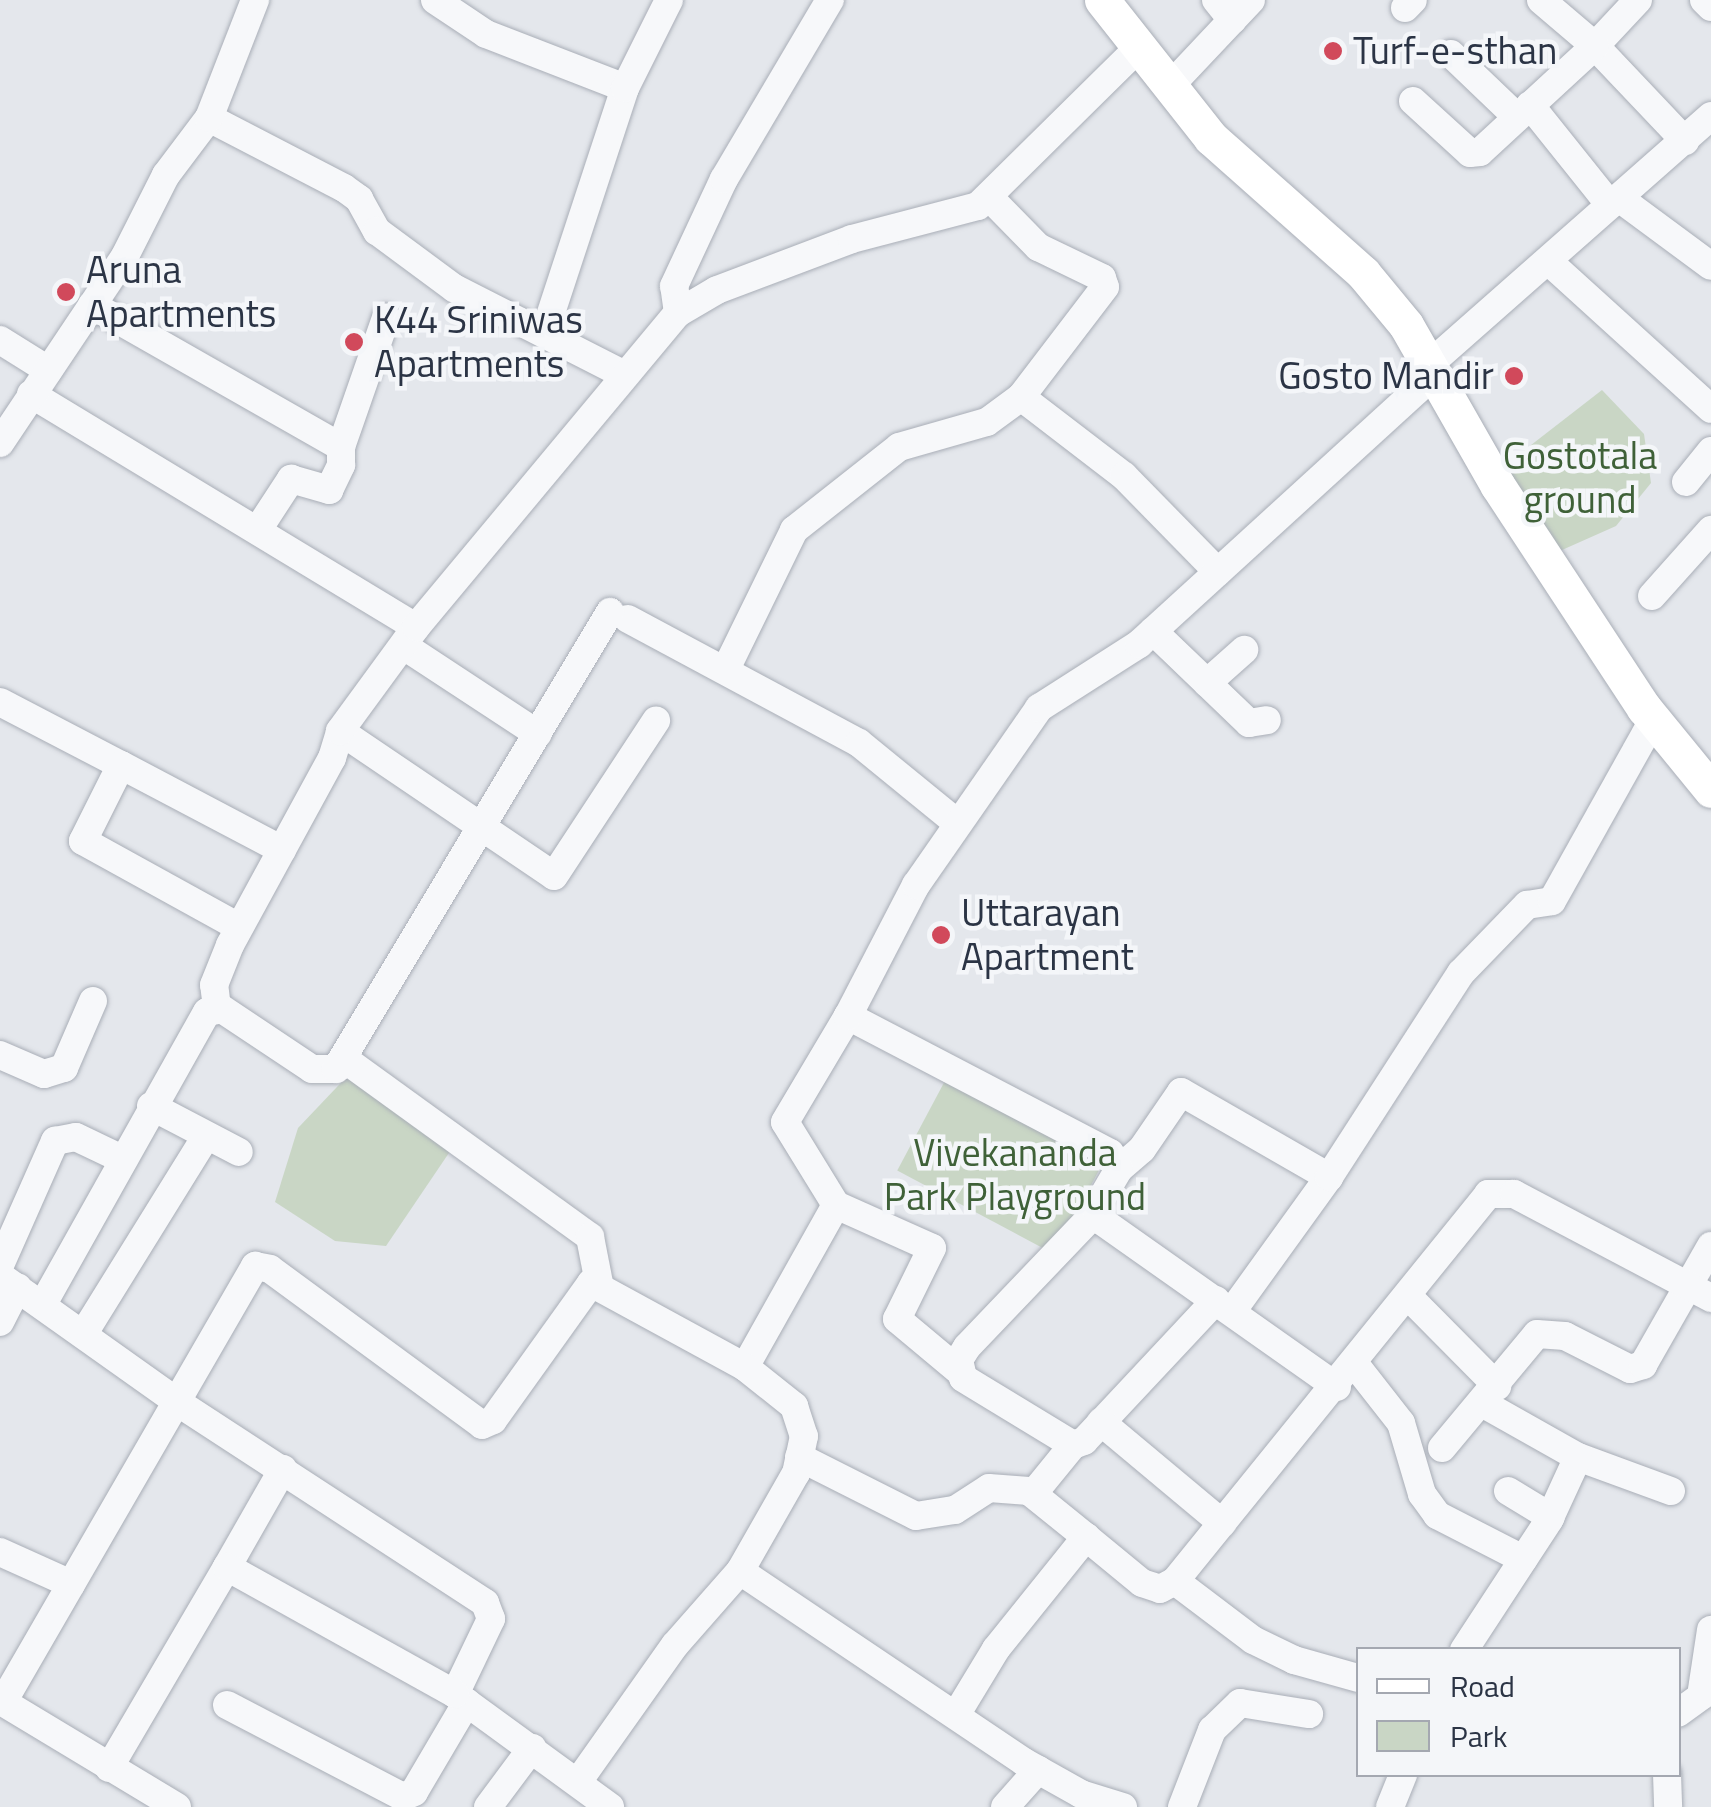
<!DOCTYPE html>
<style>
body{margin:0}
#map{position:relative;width:1711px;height:1807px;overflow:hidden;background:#e4e7ec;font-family:"Titillium Web",sans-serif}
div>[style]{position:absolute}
.green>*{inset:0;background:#c9d6c5;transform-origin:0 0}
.roads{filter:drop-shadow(0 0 2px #a9aeb7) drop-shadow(0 0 2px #a9aeb7)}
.minor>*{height:28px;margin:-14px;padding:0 14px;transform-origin:14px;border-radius:14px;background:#f7f8fa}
.major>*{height:35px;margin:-17.5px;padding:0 17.5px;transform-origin:17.5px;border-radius:17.5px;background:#fff}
.dots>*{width:28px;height:28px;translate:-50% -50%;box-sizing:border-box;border:5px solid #f4f6f9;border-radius:50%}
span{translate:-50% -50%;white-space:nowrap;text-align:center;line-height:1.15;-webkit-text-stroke:9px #f4f6f9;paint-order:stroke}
.poi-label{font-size:38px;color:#2b3445}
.left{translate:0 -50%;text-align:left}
.right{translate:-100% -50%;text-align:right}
.park-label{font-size:38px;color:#3f6138}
.legend{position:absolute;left:1356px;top:1647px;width:325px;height:130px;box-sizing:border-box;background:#f4f6f9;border:2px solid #a4a8b1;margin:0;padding:12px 18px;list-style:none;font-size:30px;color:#2b3445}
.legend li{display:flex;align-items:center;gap:20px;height:50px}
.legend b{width:50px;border:2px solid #a4a8b1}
</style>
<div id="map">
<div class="green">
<i style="clip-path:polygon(1602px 390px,1644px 434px,1651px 483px,1616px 526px,1553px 554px,1499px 470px)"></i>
<i style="clip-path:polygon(355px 1068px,455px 1144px,386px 1246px,335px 1241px,275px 1202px,298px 1128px)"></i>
<i style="left:947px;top:1077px;width:178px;height:106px;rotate:28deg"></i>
</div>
<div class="roads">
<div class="minor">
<i style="left:435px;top:0;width:61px;rotate:33.7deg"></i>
<i style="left:486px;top:34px;width:149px;rotate:21.2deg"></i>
<i style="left:625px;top:88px;width:257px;rotate:108.2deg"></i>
<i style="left:1216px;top:0;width:26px;rotate:51deg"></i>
<i style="left:1638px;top:0;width:63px;rotate:133.1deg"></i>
<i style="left:1595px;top:46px;width:131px;rotate:46.5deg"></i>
<i style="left:1704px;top:0;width:10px;rotate:45deg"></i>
<i style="left:1405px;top:8px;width:11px;rotate:-45deg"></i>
<i style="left:1451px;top:54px;width:91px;rotate:43.7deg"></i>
<i style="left:1170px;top:86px;width:118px;rotate:-46.7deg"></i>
<i style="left:625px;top:88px;width:98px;rotate:-63.4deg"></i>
<i style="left:1413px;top:101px;width:77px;rotate:42.4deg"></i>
<i style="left:1470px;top:153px;width:10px;rotate:-6deg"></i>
<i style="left:1480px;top:152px;width:156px;rotate:-42.7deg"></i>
<i style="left:1595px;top:46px;width:71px;rotate:-139.6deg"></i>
<i style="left:1530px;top:105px;width:128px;rotate:51.3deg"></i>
<i style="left:209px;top:118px;width:152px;rotate:27.4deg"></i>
<i style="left:344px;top:188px;width:19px;rotate:36deg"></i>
<i style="left:359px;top:199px;width:37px;rotate:61deg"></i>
<i style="left:377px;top:231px;width:96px;rotate:36.5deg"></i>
<i style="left:454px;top:288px;width:190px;rotate:27deg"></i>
<i style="left:990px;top:198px;width:69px;rotate:45.6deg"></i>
<i style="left:1038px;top:247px;width:71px;rotate:25.8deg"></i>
<i style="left:1102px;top:278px;width:9px;rotate:72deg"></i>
<i style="left:1105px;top:287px;width:138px;rotate:127.4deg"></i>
<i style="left:1021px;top:397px;width:130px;rotate:37.5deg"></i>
<i style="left:1124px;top:476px;width:134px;rotate:45.6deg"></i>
<i style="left:1619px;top:198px;width:114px;rotate:36.5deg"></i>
<i style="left:1548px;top:261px;width:220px;rotate:42.2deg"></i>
<i style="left:92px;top:305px;width:287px;rotate:29.7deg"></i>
<i style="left:341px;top:447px;width:137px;rotate:-70.8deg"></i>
<i style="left:678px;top:313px;width:27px;rotate:-98deg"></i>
<i style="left:674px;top:286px;width:118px;rotate:-65deg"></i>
<i style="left:724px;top:179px;width:208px;rotate:-59.4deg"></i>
<i style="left:0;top:340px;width:57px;rotate:32deg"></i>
<i style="left:1432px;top:362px;width:372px;rotate:-41.4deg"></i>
<i style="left:31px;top:394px;width:450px;rotate:31.2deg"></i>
<i style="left:0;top:443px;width:225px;rotate:-56.2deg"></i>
<i style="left:125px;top:256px;width:91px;rotate:-63.2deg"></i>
<i style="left:166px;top:175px;width:71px;rotate:-53deg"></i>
<i style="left:209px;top:118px;width:127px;rotate:-68.7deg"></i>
<i style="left:1686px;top:482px;width:40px;rotate:-51deg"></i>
<i style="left:259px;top:528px;width:59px;rotate:-56.9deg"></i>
<i style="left:291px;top:479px;width:40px;rotate:16deg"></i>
<i style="left:329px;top:490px;width:28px;rotate:-64deg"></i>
<i style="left:341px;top:465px;width:18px;rotate:-90deg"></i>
<i style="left:1652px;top:596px;width:89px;rotate:-48.2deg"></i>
<i style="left:628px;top:619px;width:262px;rotate:28.2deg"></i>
<i style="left:859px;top:743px;width:125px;rotate:39.2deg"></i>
<i style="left:1153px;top:631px;width:133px;rotate:43.8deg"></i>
<i style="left:1249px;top:723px;width:18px;rotate:-9deg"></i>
<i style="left:404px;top:646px;width:160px;rotate:33.3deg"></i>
<i style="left:726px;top:669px;width:155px;rotate:-63.9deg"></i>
<i style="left:794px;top:530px;width:134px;rotate:-38.3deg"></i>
<i style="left:899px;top:447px;width:91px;rotate:-15.9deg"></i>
<i style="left:987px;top:422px;width:42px;rotate:-36.3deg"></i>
<i style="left:1207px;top:683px;width:50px;rotate:-41.7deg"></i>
<i style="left:0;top:702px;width:136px;rotate:27.5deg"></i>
<i style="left:121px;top:765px;width:85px;rotate:116.6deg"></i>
<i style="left:83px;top:841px;width:178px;rotate:28.9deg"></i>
<i style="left:340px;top:731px;width:258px;rotate:34.1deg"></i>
<i style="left:554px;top:876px;width:186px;rotate:-56.7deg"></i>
<i style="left:121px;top:765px;width:182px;rotate:27.8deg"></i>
<i style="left:217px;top:1008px;width:23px;rotate:-97deg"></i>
<i style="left:214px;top:985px;width:43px;rotate:-68.2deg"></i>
<i style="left:230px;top:945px;width:213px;rotate:-61.4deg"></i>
<i style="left:332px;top:758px;width:28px;rotate:-73deg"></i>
<i style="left:340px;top:731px;width:129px;rotate:-53.8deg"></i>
<i style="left:416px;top:627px;width:409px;rotate:-50.2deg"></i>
<i style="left:678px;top:313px;width:45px;rotate:-30.5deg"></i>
<i style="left:717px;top:290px;width:144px;rotate:-20.7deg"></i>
<i style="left:852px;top:239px;width:130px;rotate:-14.7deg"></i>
<i style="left:978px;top:206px;width:225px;rotate:-44.6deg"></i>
<i style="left:0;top:1055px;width:48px;rotate:23.4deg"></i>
<i style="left:44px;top:1074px;width:21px;rotate:-17deg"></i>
<i style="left:64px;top:1068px;width:73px;rotate:-66.6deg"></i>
<i style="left:343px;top:1058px;width:305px;rotate:35.9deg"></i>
<i style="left:590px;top:1237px;width:47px;rotate:78.9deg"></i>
<i style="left:151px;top:1106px;width:99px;rotate:27.6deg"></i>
<i style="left:1119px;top:1169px;width:30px;rotate:-41deg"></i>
<i style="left:1142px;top:1149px;width:69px;rotate:-55.6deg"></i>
<i style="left:1181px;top:1092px;width:171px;rotate:29.9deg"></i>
<i style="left:836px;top:1205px;width:105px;rotate:24.1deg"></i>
<i style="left:932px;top:1248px;width:79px;rotate:116.2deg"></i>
<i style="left:897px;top:1319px;width:80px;rotate:39.9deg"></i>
<i style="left:1095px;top:1213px;width:185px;rotate:133.7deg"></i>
<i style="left:967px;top:1347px;width:15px;rotate:122deg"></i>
<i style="left:959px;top:1360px;width:18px;rotate:77deg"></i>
<i style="left:963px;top:1378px;width:129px;rotate:31.3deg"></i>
<i style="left:1073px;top:1445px;width:12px;rotate:-20deg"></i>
<i style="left:1084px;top:1441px;width:193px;rotate:-46.9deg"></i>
<i style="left:0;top:1265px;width:136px;rotate:-66.1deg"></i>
<i style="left:55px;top:1141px;width:21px;rotate:-11deg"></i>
<i style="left:76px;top:1137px;width:49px;rotate:25.5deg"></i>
<i style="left:0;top:1276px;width:217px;rotate:35.4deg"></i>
<i style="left:177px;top:1402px;width:368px;rotate:33.1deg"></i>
<i style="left:485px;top:1603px;width:17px;rotate:69deg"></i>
<i style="left:491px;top:1619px;width:83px;rotate:115.6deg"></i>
<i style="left:455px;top:1694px;width:192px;rotate:36.1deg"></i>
<i style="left:1408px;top:1296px;width:127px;rotate:45.3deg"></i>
<i style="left:43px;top:1304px;width:335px;rotate:-60.7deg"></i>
<i style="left:207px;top:1012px;width:15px;rotate:-11deg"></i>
<i style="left:222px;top:1009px;width:108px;rotate:33.7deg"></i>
<i style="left:312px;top:1069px;width:24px"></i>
<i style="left:336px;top:1069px;width:533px;rotate:-59.05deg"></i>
<i style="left:1233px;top:1310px;width:164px;rotate:-54.2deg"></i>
<i style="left:1329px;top:1177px;width:243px;rotate:-57.1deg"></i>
<i style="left:1461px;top:973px;width:95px;rotate:-45.9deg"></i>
<i style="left:1527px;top:905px;width:25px;rotate:-9deg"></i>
<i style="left:1552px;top:901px;width:207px;rotate:-60.8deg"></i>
<i style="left:0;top:1322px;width:39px;rotate:-63deg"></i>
<i style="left:84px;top:1333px;width:232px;rotate:-58.2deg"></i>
<i style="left:1354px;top:1363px;width:76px;rotate:51.9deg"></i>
<i style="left:1401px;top:1423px;width:74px;rotate:73.5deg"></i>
<i style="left:1422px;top:1494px;width:26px;rotate:54deg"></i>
<i style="left:1437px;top:1515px;width:97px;rotate:27.1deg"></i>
<i style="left:745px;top:1367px;width:186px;rotate:-60.7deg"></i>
<i style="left:836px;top:1205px;width:97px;rotate:-121.6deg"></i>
<i style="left:785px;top:1122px;width:123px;rotate:-59.3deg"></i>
<i style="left:1337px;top:1387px;width:288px;rotate:-144.8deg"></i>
<i style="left:1102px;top:1221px;width:14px;rotate:-115deg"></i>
<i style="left:1096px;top:1208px;width:45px;rotate:-59.5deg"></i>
<i style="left:1119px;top:1169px;width:18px;rotate:-119deg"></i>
<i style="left:1110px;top:1153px;width:296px;rotate:-152.4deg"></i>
<i style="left:848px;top:1016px;width:148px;rotate:-62.6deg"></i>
<i style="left:916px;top:885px;width:216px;rotate:-55.2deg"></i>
<i style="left:1039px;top:708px;width:119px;rotate:-32.6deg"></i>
<i style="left:1139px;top:644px;width:403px;rotate:-42.4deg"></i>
<i style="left:1482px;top:1403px;width:110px;rotate:29.4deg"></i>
<i style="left:1578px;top:1457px;width:99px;rotate:20.1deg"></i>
<i style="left:1101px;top:1422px;width:158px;rotate:39.9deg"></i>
<i style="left:1442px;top:1448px;width:148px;rotate:-50.2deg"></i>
<i style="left:1537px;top:1334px;width:28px;rotate:4deg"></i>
<i style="left:1565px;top:1336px;width:73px;rotate:26.9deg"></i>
<i style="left:1630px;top:1369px;width:14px;rotate:-17deg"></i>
<i style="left:1643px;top:1365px;width:137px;rotate:-60.3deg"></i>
<i style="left:799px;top:1457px;width:131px;rotate:26.8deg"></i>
<i style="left:916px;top:1516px;width:39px;rotate:-9deg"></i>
<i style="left:955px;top:1510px;width:40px;rotate:-32.9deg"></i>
<i style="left:989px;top:1488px;width:40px;rotate:4.3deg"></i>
<i style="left:1029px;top:1491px;width:73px;rotate:38.9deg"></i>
<i style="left:1508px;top:1491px;width:50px;rotate:31.2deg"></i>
<i style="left:1033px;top:1494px;width:63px;rotate:-50.8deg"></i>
<i style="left:0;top:1552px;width:78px;rotate:24.3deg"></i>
<i style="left:227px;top:1567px;width:113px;rotate:-60.3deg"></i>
<i style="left:1175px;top:1581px;width:98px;rotate:37.1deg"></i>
<i style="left:1253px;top:1640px;width:46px;rotate:26deg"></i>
<i style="left:1294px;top:1660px;width:66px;rotate:15.7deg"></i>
<i style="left:1464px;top:1650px;width:155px;rotate:-56.8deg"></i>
<i style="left:1549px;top:1520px;width:69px;rotate:-65.3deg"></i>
<i style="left:227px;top:1705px;width:199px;rotate:27.6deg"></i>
<i style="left:403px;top:1797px;width:12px;rotate:-24deg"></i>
<i style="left:414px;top:1792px;width:104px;rotate:-59.5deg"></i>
<i style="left:1678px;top:1713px;width:29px;rotate:-36deg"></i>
<i style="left:1701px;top:1696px;width:67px;rotate:-81.4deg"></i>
<i style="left:956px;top:1715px;width:77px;rotate:-58.8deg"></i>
<i style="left:996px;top:1649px;width:144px;rotate:-51.2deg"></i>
<i style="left:1086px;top:1537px;width:72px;rotate:39.4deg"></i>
<i style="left:1142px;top:1583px;width:19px;rotate:18deg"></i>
<i style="left:1160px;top:1589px;width:17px;rotate:-28deg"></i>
<i style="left:1175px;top:1581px;width:498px;rotate:-51deg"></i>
<i style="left:1488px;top:1194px;width:26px"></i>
<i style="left:1514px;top:1194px;width:223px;rotate:27.8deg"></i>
<i style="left:109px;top:1768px;width:233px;rotate:-59.6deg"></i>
<i style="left:227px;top:1567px;width:261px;rotate:29.1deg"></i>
<i style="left:1667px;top:1774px;width:33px;rotate:88deg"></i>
<i style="left:580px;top:1779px;width:164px;rotate:-54.7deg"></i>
<i style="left:675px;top:1645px;width:98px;rotate:-48.7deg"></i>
<i style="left:740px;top:1571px;width:342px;rotate:33.9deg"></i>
<i style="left:1024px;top:1762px;width:65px;rotate:29.3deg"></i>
<i style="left:1081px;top:1794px;width:44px;rotate:17.2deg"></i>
<i style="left:177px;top:1807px;width:203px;rotate:-148.9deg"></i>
<i style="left:3px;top:1702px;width:504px;rotate:-59.97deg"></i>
<i style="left:255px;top:1266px;width:15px;rotate:11deg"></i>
<i style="left:270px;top:1269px;width:263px;rotate:36.3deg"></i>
<i style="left:482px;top:1425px;width:12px;rotate:-24deg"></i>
<i style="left:493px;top:1420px;width:168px;rotate:-54.4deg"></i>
<i style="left:591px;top:1283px;width:175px;rotate:28.6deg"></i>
<i style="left:745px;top:1367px;width:63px;rotate:38.5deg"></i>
<i style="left:794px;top:1406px;width:32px;rotate:72deg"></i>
<i style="left:804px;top:1436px;width:38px;rotate:102deg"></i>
<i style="left:796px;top:1473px;width:113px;rotate:119.7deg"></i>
<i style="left:488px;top:1807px;width:74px;rotate:-53.3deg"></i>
<i style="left:1005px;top:1807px;width:50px;rotate:-48.3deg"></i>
<i style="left:1182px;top:1807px;width:83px;rotate:-68.7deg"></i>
<i style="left:1212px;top:1730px;width:39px;rotate:-44deg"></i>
<i style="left:1240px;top:1703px;width:70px;rotate:9.1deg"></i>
<i style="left:1390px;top:1807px;width:35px;rotate:-68deg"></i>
</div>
<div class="major">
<i style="left:1102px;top:0;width:176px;rotate:51.7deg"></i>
<i style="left:1211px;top:138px;width:203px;rotate:41.6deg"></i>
<i style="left:1363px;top:273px;width:67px;rotate:50.4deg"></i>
<i style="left:1406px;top:325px;width:185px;rotate:60.3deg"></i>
<i style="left:1498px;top:486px;width:266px;rotate:56.7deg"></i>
<i style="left:1644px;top:708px;width:106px;rotate:50.7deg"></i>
</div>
</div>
<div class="dots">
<i style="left:1333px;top:51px;background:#d1495b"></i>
<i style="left:66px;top:292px;background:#d1495b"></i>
<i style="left:354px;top:342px;background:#d1495b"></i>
<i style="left:1514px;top:376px;background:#d1495b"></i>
<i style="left:941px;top:935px;background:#d1495b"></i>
</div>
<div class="poi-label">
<span class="left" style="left:1353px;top:51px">Turf-e-sthan</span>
<span class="left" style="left:86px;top:292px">Aruna<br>Apartments</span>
<span class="left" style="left:374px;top:342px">K44 Sriniwas<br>Apartments</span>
<span class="right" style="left:1494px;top:376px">Gosto Mandir</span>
<span class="left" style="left:961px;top:935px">Uttarayan<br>Apartment</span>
</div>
<div class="park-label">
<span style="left:1580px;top:478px">Gostotala<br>ground</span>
<span style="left:1015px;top:1175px">Vivekananda<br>Park Playground</span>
</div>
<ul class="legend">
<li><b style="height:12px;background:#fff"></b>Road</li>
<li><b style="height:28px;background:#c9d6c5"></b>Park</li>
</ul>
</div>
